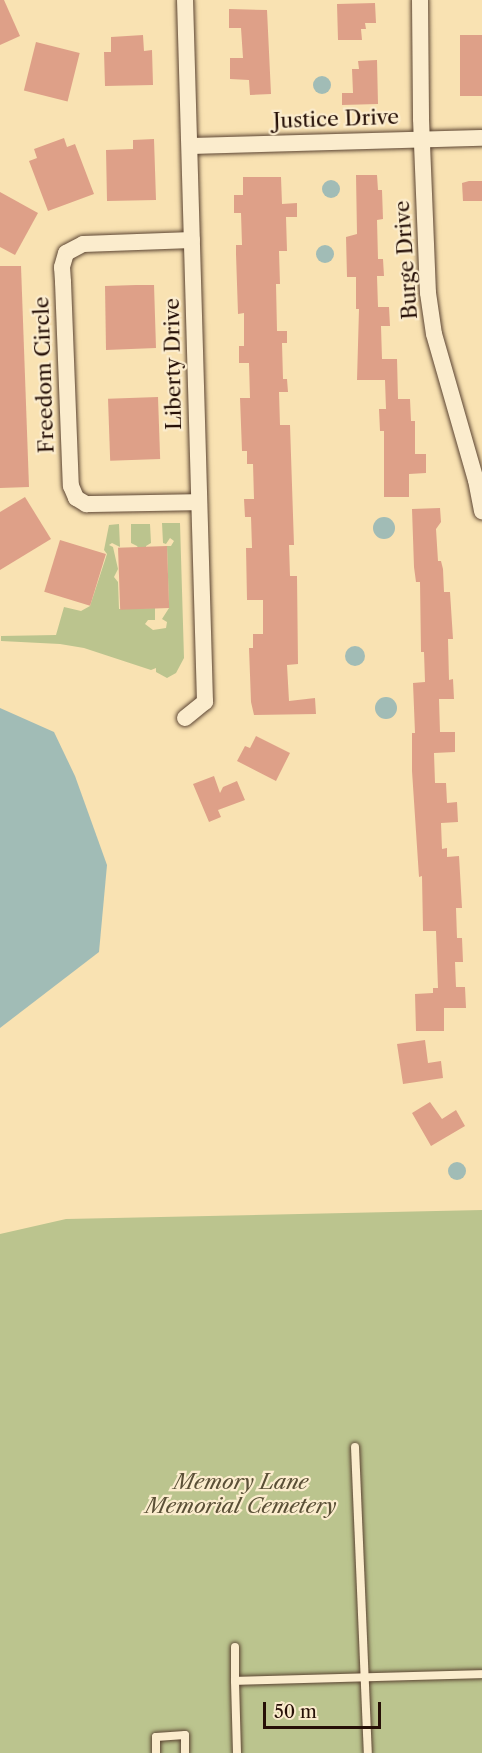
<!DOCTYPE html>
<style>
body{margin:0}
#map{position:relative;width:482px;height:1753px;overflow:hidden;background:#f9e2b2;font-family:"Libre Caslon Text",serif}
div>[style]{position:absolute}
.green>*{inset:0;background:#bbc48e}
.water>*{inset:0;background:#a1bcb6}
.round{border-radius:50%}
.building>*{inset:0;background:#dea088;transform-origin:0 0}
.roads{filter:drop-shadow(0 0 2px #5b4432) drop-shadow(0 0 2px #5b4432)}
.service>*{height:8px;margin:-4px;padding:0 4px;transform-origin:4px;border-radius:4px;background:#fbeccd}
.minor>*{height:16px;margin:-8px;padding:0 8px;transform-origin:8px;border-radius:8px;background:#fbeccd}
span{translate:-50% -50%;white-space:nowrap;text-align:center;line-height:1.15;-webkit-text-stroke:4.5px #fbeccd;paint-order:stroke}
.street-label{font-size:21px;color:#261007}
.park-label{font-size:21px;color:#5a4f36;font-style:italic}
.scale{position:absolute;left:263px;top:1702px;width:118px;height:27px;box-sizing:border-box;border:3px solid #261007;border-top:0;padding-left:8px;font-size:18px;line-height:21px;white-space:nowrap;color:#261007;-webkit-text-stroke:4px #fbeccd;paint-order:stroke}
</style>
<div id="map">
<div class="green">
<i style="clip-path:polygon(162px 523px,180px 523px,184px 658px,176px 673px,167px 678px,156px 672px,156px 668px,151px 670px,84px 648px,60px 644px,1px 641px,1px 636px,56px 635px,64px 607px,81px 611px,90px 606px,107px 554px,104px 550px,109px 525px,119px 524px,120px 547px,112px 543px,109px 545px,113px 547px,118px 569px,114px 577px,118px 582px,119px 609px,155px 608px,155px 620px,148px 620px,145px 624px,153px 630px,166px 628px,167px 622px,162px 619px,169px 608px,167px 546px,171px 546px,174px 541px,170px 538px,166px 544px,163px 543px)"></i>
<i style="clip-path:polygon(131px 524px,150px 524px,151px 543px,146px 546px,146px 561px,137px 546px,131px 543px)"></i>
<i style="clip-path:polygon(482px 1210px,482px 1753px,0 1753px,0 1234px,66px 1219px)"></i>
</div>
<div class="water">
<i class="round" style="left:313px;top:76px;width:18px;height:18px"></i>
<i class="round" style="left:322px;top:180px;width:18px;height:18px"></i>
<i class="round" style="left:316px;top:245px;width:18px;height:18px"></i>
<i class="round" style="left:373px;top:517px;width:22px;height:22px"></i>
<i class="round" style="left:345px;top:646px;width:20px;height:20px"></i>
<i class="round" style="left:375px;top:697px;width:22px;height:22px"></i>
<i style="clip-path:polygon(0 708px,54px 732px,75px 776px,107px 865px,99px 952px,0 1028px)"></i>
<i class="round" style="left:448px;top:1162px;width:18px;height:18px"></i>
</div>
<div class="building">
<i style="clip-path:polygon(0 0,4px 0,20px 36px,0 45px)"></i>
<i style="clip-path:polygon(375px 3px,376px 23px,365px 23px,366px 29px,361px 29px,362px 40px,338px 40px,337px 4px)"></i>
<i style="clip-path:polygon(229px 9px,267px 10px,271px 94px,250px 95px,249px 80px,230px 79px,230px 58px,243px 58px,241px 28px,229px 28px)"></i>
<i style="clip-path:polygon(143px 35px,144px 51px,152px 50px,153px 85px,105px 86px,104px 52px,111px 52px,111px 37px)"></i>
<i style="left:482px;top:35px;width:61px;height:22px;rotate:90deg"></i>
<i style="left:36px;top:42px;width:45px;height:50px;rotate:14deg"></i>
<i style="clip-path:polygon(377px 60px,378px 104px,342px 105px,342px 93px,353px 93px,352px 69px,359px 69px,358px 61px)"></i>
<i style="clip-path:polygon(64px 138px,67px 147px,75px 144px,94px 194px,48px 211px,29px 161px,37px 158px,34px 149px)"></i>
<i style="clip-path:polygon(154px 139px,156px 200px,107px 201px,106px 150px,133px 149px,133px 140px)"></i>
<i style="clip-path:polygon(356px 175px,377px 175px,378px 190px,382px 190px,383px 219px,377px 220px,378px 259px,383px 259px,384px 276px,377px 276px,378px 307px,389px 307px,390px 326px,381px 326px,382px 359px,397px 359px,398px 399px,410px 399px,411px 421px,415px 421px,415px 454px,426px 454px,426px 473px,409px 474px,409px 497px,384px 497px,384px 431px,380px 431px,379px 409px,386px 409px,385px 380px,357px 380px,359px 309px,356px 309px,356px 277px,347px 277px,346px 237px,357px 234px)"></i>
<i style="clip-path:polygon(243px 177px,281px 177px,282px 204px,297px 203px,297px 217px,286px 217px,287px 251px,279px 251px,280px 284px,276px 284px,277px 331px,287px 331px,287px 343px,282px 343px,283px 379px,287px 379px,288px 392px,279px 392px,280px 425px,290px 425px,294px 545px,289px 545px,290px 576px,297px 576px,298px 664px,287px 665px,289px 701px,315px 698px,316px 714px,254px 715px,251px 702px,249px 648px,253px 648px,253px 634px,263px 634px,263px 600px,247px 600px,246px 548px,252px 548px,251px 517px,245px 517px,244px 499px,254px 499px,253px 464px,247px 464px,247px 451px,242px 451px,240px 398px,250px 398px,249px 363px,239px 363px,239px 346px,244px 346px,244px 313px,238px 314px,236px 254px,236px 245px,242px 245px,241px 213px,234px 213px,234px 195px,243px 195px)"></i>
<i style="clip-path:polygon(469px 181px,482px 181px,482px 201px,463px 201px,462px 183px)"></i>
<i style="clip-path:polygon(0 192px,38px 213px,15px 255px,0 247px)"></i>
<i style="clip-path:polygon(0 266px,21px 266px,29px 487px,0 488px)"></i>
<i style="clip-path:polygon(136px 285px,154px 285px,156px 348px,106px 350px,105px 286px)"></i>
<i style="left:158px;top:397px;width:62px;height:50px;rotate:88deg"></i>
<i style="clip-path:polygon(25px 497px,51px 539px,0 570px,0 512px)"></i>
<i style="clip-path:polygon(440px 508px,441px 522px,436px 529px,438px 561px,441px 561px,443px 569px,444px 592px,450px 592px,453px 639px,448px 639px,449px 680px,453px 679px,454px 699px,439px 699px,440px 732px,455px 732px,455px 752px,434px 753px,435px 783px,446px 783px,447px 803px,457px 802px,458px 822px,441px 823px,442px 849px,447px 848px,447px 857px,459px 856px,462px 908px,456px 908px,457px 938px,462px 938px,463px 962px,455px 962px,456px 987px,465px 987px,466px 1008px,444px 1008px,444px 1031px,416px 1031px,415px 994px,433px 993px,433px 988px,438px 988px,436px 931px,423px 931px,422px 876px,419px 877px,412px 771px,412px 733px,415px 733px,413px 683px,425px 682px,424px 652px,421px 652px,420px 582px,416px 582px,414px 567px,412px 509px)"></i>
<i style="left:60px;top:540px;width:48px;height:54px;rotate:17deg"></i>
<i style="left:167px;top:546px;width:62px;height:49px;rotate:88deg"></i>
<i style="clip-path:polygon(256px 736px,290px 753px,276px 781px,237px 761px,245px 746px,250px 748px)"></i>
<i style="clip-path:polygon(214px 776px,220px 793px,223px 787px,237px 781px,245px 800px,218px 810px,221px 817px,209px 822px,193px 784px)"></i>
<i style="clip-path:polygon(425px 1040px,428px 1063px,441px 1061px,443px 1078px,403px 1084px,397px 1044px)"></i>
<i style="clip-path:polygon(430px 1102px,442px 1119px,456px 1110px,465px 1126px,431px 1146px,412px 1113px)"></i>
</div>
<div class="roads">
<div class="service">
<i style="left:355px;top:1447px;width:306px;rotate:87.6deg"></i>
<i style="left:235px;top:1647px;width:34px;rotate:90deg"></i>
<i style="left:156px;top:1753px;width:16px;rotate:-90deg"></i>
<i style="left:156px;top:1737px;width:29px;rotate:-4deg"></i>
<i style="left:185px;top:1735px;width:18px;rotate:90deg"></i>
<i style="left:237px;top:1753px;width:72px;rotate:-91.6deg"></i>
<i style="left:235px;top:1681px;width:247px;rotate:-1.6deg"></i>
</div>
<div class="minor">
<i style="left:420px;top:0;width:119px;rotate:89.5deg"></i>
<i style="left:421px;top:119px;width:174px;rotate:87.7deg"></i>
<i style="left:428px;top:293px;width:41px;rotate:81.7deg"></i>
<i style="left:434px;top:334px;width:152px;rotate:74deg"></i>
<i style="left:476px;top:480px;width:32px;rotate:79deg"></i>
<i style="left:190px;top:146px;width:292px;rotate:-1.6deg"></i>
<i style="left:192px;top:240px;width:109px;rotate:177.9deg"></i>
<i style="left:83px;top:244px;width:19px;rotate:152deg"></i>
<i style="left:66px;top:253px;width:15px;rotate:106deg"></i>
<i style="left:62px;top:267px;width:15px;rotate:86deg"></i>
<i style="left:63px;top:282px;width:204px;rotate:87.8deg"></i>
<i style="left:71px;top:486px;width:13px;rotate:67deg"></i>
<i style="left:76px;top:498px;width:12px;rotate:31deg"></i>
<i style="left:86px;top:504px;width:113px;rotate:-1deg"></i>
<i style="left:185px;top:718px;width:26px;rotate:-39deg"></i>
<i style="left:205px;top:702px;width:702px;rotate:-91.63deg"></i>
</div>
</div>
<div class="street-label">
<span style="left:336px;top:119px;rotate:-2deg">Justice Drive</span>
<span style="left:406px;top:260px;rotate:-94deg">Burge Drive</span>
<span style="left:173px;top:364px;rotate:-91deg">Liberty Drive</span>
<span style="left:44px;top:375px;rotate:-92deg">Freedom Circle</span>
</div>
<div class="park-label">
<span style="left:241px;top:1494px">Memory Lane<br>Memorial Cemetery</span>
</div>
<div class="scale">50 m</div>
</div>
